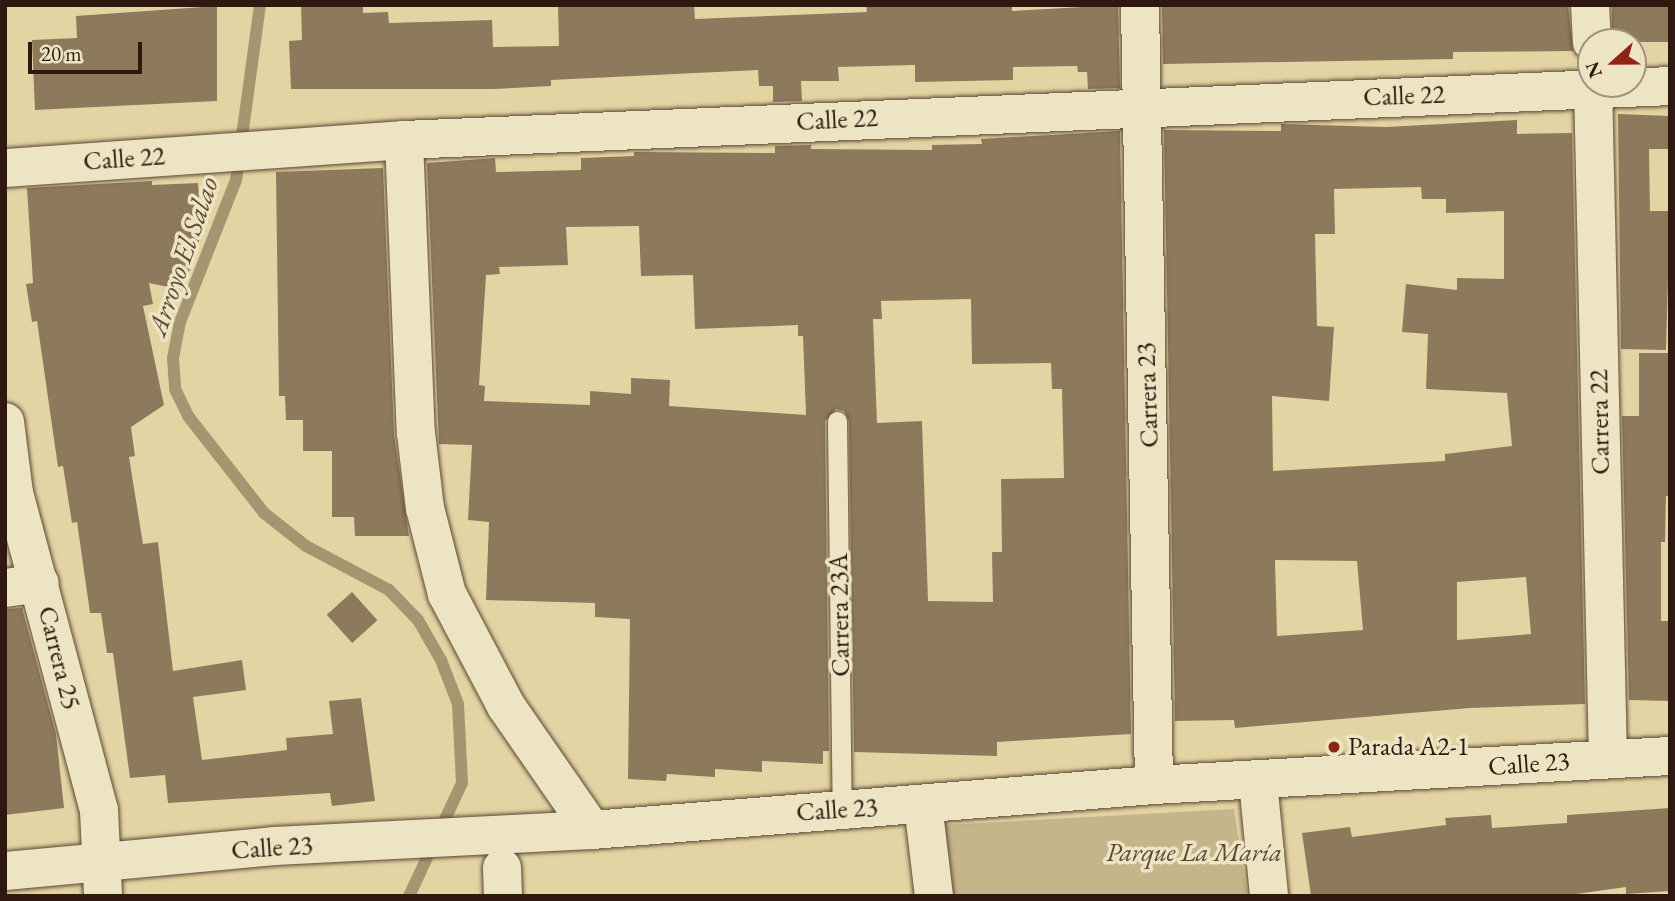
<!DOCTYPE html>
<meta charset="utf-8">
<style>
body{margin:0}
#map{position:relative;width:1675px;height:901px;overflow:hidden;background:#e3d5a3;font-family:"EB Garamond",serif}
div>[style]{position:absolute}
.green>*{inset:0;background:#c4b58a}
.stream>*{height:12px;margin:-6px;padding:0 6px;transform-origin:6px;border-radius:6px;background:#a69571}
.building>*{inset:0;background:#8d7a5c;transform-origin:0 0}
.roads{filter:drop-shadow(0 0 2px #5c4734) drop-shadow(0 0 2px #5c4734)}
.service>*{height:19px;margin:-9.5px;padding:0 9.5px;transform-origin:9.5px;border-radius:9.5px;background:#ede4c3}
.minor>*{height:38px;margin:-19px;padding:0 19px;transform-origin:19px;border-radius:19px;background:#ede4c3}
.tertiary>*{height:38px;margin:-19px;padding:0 19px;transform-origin:19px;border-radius:19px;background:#ede4c3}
.dots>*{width:19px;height:19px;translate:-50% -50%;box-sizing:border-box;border:4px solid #ede4c3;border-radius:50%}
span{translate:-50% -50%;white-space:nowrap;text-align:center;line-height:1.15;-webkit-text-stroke:7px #ede4c3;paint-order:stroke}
.street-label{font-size:26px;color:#2f180f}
.poi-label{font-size:26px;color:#2f180f}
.left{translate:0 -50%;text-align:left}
.park-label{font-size:26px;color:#5c4734;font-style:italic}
.water-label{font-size:28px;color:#5f4a36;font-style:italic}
.frame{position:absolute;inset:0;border:7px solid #2f180f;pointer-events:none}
.north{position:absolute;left:1577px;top:28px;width:70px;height:70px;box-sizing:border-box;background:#ede4c3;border:2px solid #a1927b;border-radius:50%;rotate:249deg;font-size:19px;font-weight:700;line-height:28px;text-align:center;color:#2f180f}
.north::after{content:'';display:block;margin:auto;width:24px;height:32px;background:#8f2418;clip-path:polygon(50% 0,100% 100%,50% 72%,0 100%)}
.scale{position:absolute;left:28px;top:42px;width:114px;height:32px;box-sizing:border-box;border:4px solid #2f180f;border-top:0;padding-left:9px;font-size:21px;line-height:24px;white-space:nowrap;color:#2f180f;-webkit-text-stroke:5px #ede4c3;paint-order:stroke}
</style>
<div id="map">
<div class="green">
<i style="clip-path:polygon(1234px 809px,1247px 896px,952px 896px,944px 825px)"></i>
</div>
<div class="stream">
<i style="left:260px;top:5px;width:177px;rotate:97.8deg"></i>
<i style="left:236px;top:180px;width:153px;rotate:111.5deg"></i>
<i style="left:180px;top:322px;width:37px;rotate:101deg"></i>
<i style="left:173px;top:358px;width:31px;rotate:86deg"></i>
<i style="left:175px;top:389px;width:30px;rotate:64deg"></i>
<i style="left:188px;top:416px;width:123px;rotate:51.9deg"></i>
<i style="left:264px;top:513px;width:53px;rotate:38.2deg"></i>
<i style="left:306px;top:546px;width:94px;rotate:27.9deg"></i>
<i style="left:389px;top:590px;width:42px;rotate:46deg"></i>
<i style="left:418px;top:620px;width:46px;rotate:60.1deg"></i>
<i style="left:441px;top:660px;width:47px;rotate:68.9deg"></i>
<i style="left:458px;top:704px;width:79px;rotate:87.1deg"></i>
<i style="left:462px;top:783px;width:125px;rotate:115.1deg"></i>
</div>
<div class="building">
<i style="clip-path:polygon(301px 5px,363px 5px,363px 13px,388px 12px,389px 23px,492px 20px,493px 47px,559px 46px,558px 5px,694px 5px,695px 19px,867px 12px,866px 5px,1012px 5px,1012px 11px,1118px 5px,1120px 88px,1088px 89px,1087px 72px,1078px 72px,1077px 66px,1013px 67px,1013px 80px,915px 82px,915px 65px,838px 67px,839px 81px,801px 81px,802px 101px,773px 102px,773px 86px,759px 86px,758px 70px,551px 80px,551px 86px,494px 89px,291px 89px,289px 41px,302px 40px)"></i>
<i style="clip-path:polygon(1162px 5px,1568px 5px,1573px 51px,1453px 52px,1453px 59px,1163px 64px)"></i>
<i style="left:1612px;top:5px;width:56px;height:37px"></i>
<i style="clip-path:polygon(217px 6px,217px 101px,35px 110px,32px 40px,77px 38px,76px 16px)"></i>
<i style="clip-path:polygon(1618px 114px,1670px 116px,1670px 149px,1649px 149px,1650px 211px,1670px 211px,1666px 350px,1621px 349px)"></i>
<i style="clip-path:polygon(evenodd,1517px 120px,1517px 134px,1572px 133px,1585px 704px,1470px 708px,1235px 728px,1234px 720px,1175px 721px,1164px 130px,1281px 131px,1281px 124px,1386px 127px,1517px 120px,1421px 187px,1422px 199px,1446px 199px,1446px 213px,1504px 211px,1504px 279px,1457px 278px,1457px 290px,1406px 284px,1402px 332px,1428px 334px,1426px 389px,1507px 393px,1512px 446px,1445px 454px,1445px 461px,1273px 471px,1272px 396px,1329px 401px,1334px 327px,1317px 326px,1315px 234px,1335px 234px,1334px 189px,1421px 187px,1517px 120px,1275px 560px,1357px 561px,1363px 630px,1277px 636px,1275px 560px,1517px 120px,1526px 577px,1531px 634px,1457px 640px,1457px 582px,1526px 577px)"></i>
<i style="clip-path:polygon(evenodd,1120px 131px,1131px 734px,997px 742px,997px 756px,854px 752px,849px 421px,844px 411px,836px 409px,825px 421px,829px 751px,823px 751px,823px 764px,762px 761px,762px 772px,715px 769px,715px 777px,667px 774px,666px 781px,628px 779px,630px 619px,595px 617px,595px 603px,486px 600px,489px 522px,468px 520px,472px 445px,439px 444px,427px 163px,495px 158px,496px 172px,581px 170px,581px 158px,634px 156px,634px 152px,775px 153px,775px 146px,811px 145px,811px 149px,932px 150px,932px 145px,982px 144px,981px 139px,1120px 131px,639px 226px,641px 276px,693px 275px,695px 329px,798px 325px,798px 336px,803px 336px,806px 415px,669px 406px,670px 380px,631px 378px,631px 394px,590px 391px,590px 405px,484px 401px,485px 386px,479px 385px,486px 275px,500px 274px,499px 267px,568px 265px,566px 227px,639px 226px,1120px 131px,971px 299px,972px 364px,1051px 363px,1052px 389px,1062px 389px,1064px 478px,1001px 479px,1002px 552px,992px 552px,993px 602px,928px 601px,922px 421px,877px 423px,873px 319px,882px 319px,881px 301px,971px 299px)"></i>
<i style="clip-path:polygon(383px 168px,394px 434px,409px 536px,355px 536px,354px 517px,332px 517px,332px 451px,303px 451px,303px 420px,286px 420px,285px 396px,279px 396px,276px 172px)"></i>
<i style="clip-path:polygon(152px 181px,152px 185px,198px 183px,201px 234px,183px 290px,149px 283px,153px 304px,143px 306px,164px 405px,131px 427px,135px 456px,129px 457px,143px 544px,158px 542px,173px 671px,242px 660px,246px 690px,193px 697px,202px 760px,287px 750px,286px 738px,333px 734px,329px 701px,361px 698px,375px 801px,332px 806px,330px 793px,168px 803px,165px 775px,130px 778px,113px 653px,107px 653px,101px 613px,90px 613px,77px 522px,72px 523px,63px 466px,58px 467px,37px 321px,32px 322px,26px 284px,33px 283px,27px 188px)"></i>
<i style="clip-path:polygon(1639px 353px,1670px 353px,1670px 496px,1666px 496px,1665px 542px,1661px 542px,1661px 621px,1670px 621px,1670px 701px,1629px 700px,1622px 416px,1639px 416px)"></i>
<i style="left:352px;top:592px;width:38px;height:34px;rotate:48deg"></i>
<i style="clip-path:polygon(22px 608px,56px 734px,64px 808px,5px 815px,5px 609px)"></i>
<i style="clip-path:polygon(1670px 808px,1670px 891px,1626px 894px,1626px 887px,1562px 896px,1311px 896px,1302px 833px,1350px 827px,1352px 837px,1446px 825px,1445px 818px,1491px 815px,1492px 828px,1567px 823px,1567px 815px)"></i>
</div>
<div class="roads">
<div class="service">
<i style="left:837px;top:421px;width:388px;rotate:89.3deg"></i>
</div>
<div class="minor">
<i style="left:1140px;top:5px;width:780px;rotate:88.97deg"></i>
<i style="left:1590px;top:5px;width:37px;rotate:87deg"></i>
<i style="left:1593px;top:84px;width:675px;rotate:88.73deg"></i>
<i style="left:404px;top:140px;width:293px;rotate:87.7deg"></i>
<i style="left:416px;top:433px;width:76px;rotate:83.2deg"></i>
<i style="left:425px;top:508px;width:89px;rotate:75.7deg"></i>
<i style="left:447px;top:594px;width:127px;rotate:62.2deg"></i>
<i style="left:506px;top:706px;width:151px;rotate:55.3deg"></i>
<i style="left:5px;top:168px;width:400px;rotate:-4deg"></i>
<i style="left:404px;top:140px;width:1267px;rotate:-2.44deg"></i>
<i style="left:5px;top:422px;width:72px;rotate:82.8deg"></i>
<i style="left:14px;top:493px;width:328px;rotate:75deg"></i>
<i style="left:99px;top:810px;width:86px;rotate:87.3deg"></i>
<i style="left:5px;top:588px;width:35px;rotate:-8deg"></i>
<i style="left:1258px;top:781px;width:116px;rotate:84.5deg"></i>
<i style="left:923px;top:804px;width:93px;rotate:83.2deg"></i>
<i style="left:502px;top:868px;width:28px;rotate:88deg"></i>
</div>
<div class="tertiary">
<i style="left:5px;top:871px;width:270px;rotate:-5.3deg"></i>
<i style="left:274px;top:846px;width:318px;rotate:-2.9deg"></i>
<i style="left:592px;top:830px;width:564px;rotate:-4.58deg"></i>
<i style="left:1154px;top:785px;width:517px;rotate:-3.22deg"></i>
</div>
</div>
<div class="dots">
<i style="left:1334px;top:747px;background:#8f2418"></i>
</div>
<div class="street-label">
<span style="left:1404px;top:96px;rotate:-2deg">Calle 22</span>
<span style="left:837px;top:120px;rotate:-3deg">Calle 22</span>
<span style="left:124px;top:159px;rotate:-4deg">Calle 22</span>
<span style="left:1148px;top:395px;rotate:-92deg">Carrera 23</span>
<span style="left:1600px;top:422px;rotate:-91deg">Carrera 22</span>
<span style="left:840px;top:615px;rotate:-91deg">Carrera 23A</span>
<span style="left:59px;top:658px;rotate:76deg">Carrera 25</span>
<span style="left:1529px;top:764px;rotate:-4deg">Calle 23</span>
<span style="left:837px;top:810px;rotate:-4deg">Calle 23</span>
<span style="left:272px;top:848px;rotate:-4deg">Calle 23</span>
</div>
<div class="poi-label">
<span class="left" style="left:1348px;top:747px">Parada A2-1</span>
</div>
<div class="park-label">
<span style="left:1194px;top:853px">Parque La María</span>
</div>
<div class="water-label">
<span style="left:182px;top:256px;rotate:-71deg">Arroyo El Salao</span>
</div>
<div class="frame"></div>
<div class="north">N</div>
<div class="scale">20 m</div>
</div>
